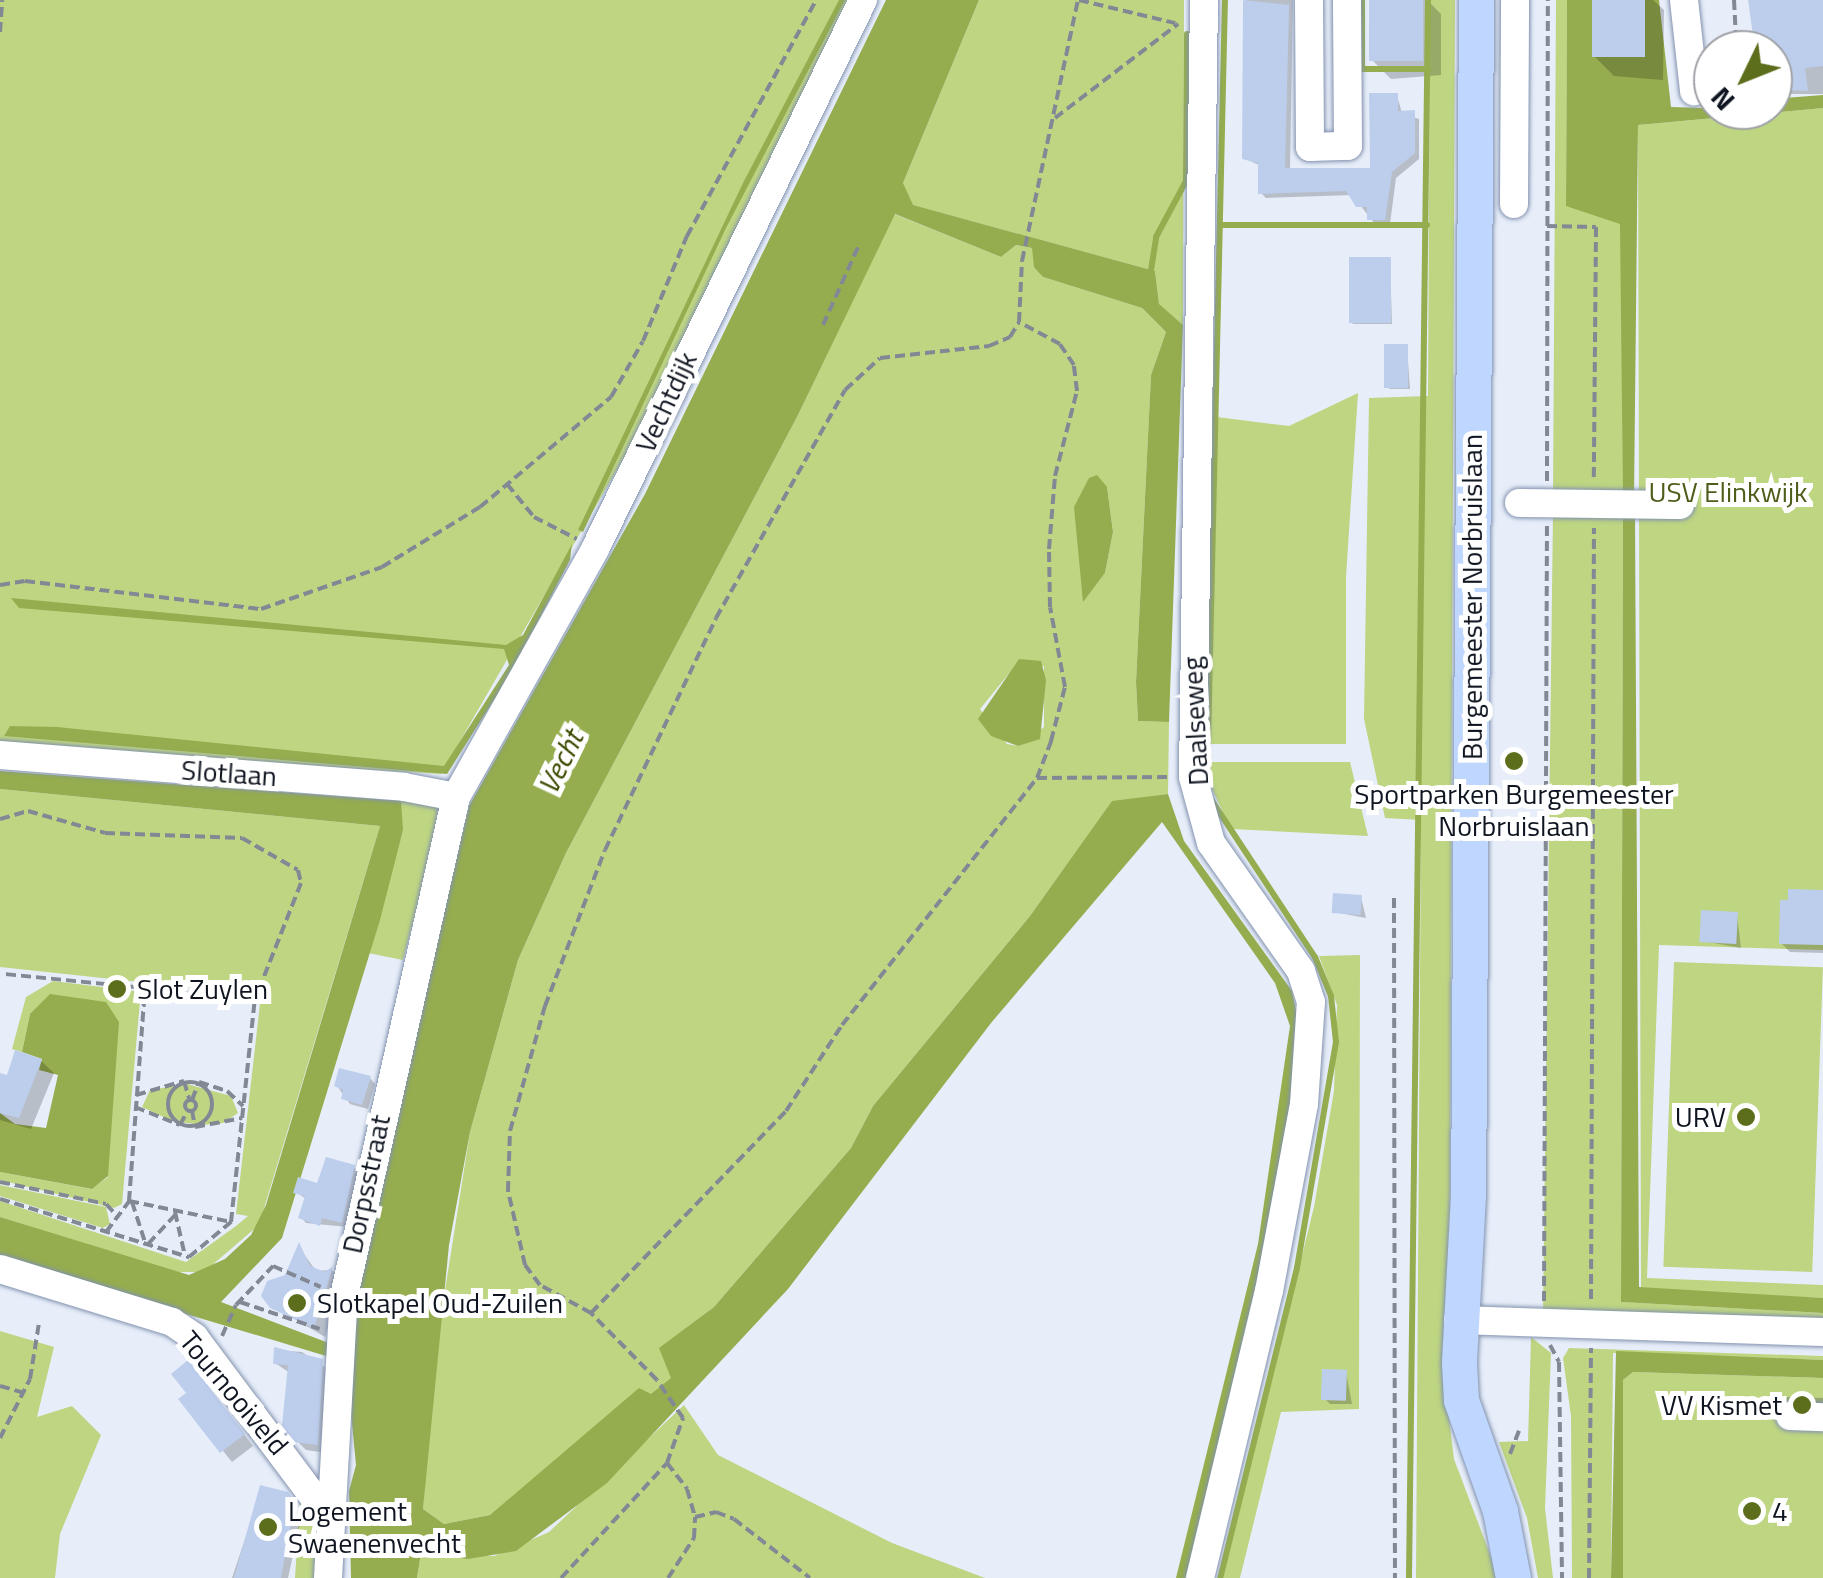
<!DOCTYPE html>
<style>
body{margin:0}
#map{position:relative;width:1823px;height:1578px;overflow:hidden;background:#e7eefa;font-family:"Titillium Web",sans-serif}
div>[style]{position:absolute}
.green>*{inset:0;background:#bed582;transform-origin:0 0}
.water>*{inset:0;background:#95ad4e}
.shadow>*{inset:0;background:#0003}
.stream>*{height:6px;margin:-3px;padding:0 3px;transform-origin:3px;border-radius:3px;background:#95ad4e}
.building>*{inset:0;background:#bdceed;transform-origin:0 0}
.path>*{height:4px;margin-top:-2px;transform-origin:0;background:repeating-linear-gradient(90deg,#828994 0 10px,transparent 0 15px)}
.path>.ring{margin:-2px;padding:0;box-sizing:content-box;background:none;border:4px solid #828994;border-radius:50%}
.roads{filter:drop-shadow(0 0 2px #8292ae) drop-shadow(0 0 2px #8292ae)}
.minor>*{height:28px;margin:-14px;padding:0 14px;transform-origin:14px;border-radius:14px;background:#fff}
.major>*{height:35px;margin:-17.5px;padding:0 17.5px;transform-origin:17.5px;border-radius:17.5px;background:#bfd6ff}
.dots>*{width:28px;height:28px;translate:-50% -50%;box-sizing:border-box;border:5px solid #fff;border-radius:50%}
span{translate:-50% -50%;white-space:nowrap;text-align:center;line-height:1.15;-webkit-text-stroke:10px #fff;paint-order:stroke}
.street-label{font-size:28px;color:#0f1520}
.park-label{font-size:28px;color:#4e5e1a}
.poi-label{font-size:28px;color:#0f1520}
.left{translate:0 -50%;text-align:left}
.right{translate:-100% -50%;text-align:right}
.water-label{font-size:30px;color:#3b4a00;font-style:italic}
.north{position:absolute;left:1693px;top:30px;width:100px;height:100px;box-sizing:border-box;background:#fff;border:2px solid #9fa1a6;border-radius:50%;rotate:227deg;font-size:28px;font-weight:700;line-height:40px;text-align:center;color:#0f1520}
.north::after{content:'';display:block;margin:auto;width:35px;height:45px;background:#5c6e1c;clip-path:polygon(50% 0,100% 100%,50% 72%,0 100%)}
</style>
<div id="map">
<div class="green">
<i style="clip-path:polygon(0 0,854px 0,630px 447px,441px 774px,0 747px)"></i>
<i style="clip-path:polygon(979px 0,1184px 0,1183px 325px,1159px 305px,1155px 271px,912px 205px,905px 196px,903px 183px)"></i>
<i style="clip-path:polygon(1430px 0,1455px 0,1449px 1418px,1454px 1459px,1499px 1578px,1416px 1578px,1421px 820px,1385px 818px,1364px 719px,1369px 398px,1428px 396px)"></i>
<i style="clip-path:polygon(1556px 0,1567px 0,1566px 205px,1607px 214px,1620px 223px,1622px 238px,1623px 499px,1553px 499px)"></i>
<i style="clip-path:polygon(1823px 108px,1823px 950px,1659px 945px,1647px 1278px,1823px 1285px,1823px 1298px,1641px 1291px,1638px 125px)"></i>
<i style="clip-path:polygon(evenodd,894px 214px,1001px 257px,1016px 245px,1032px 248px,1043px 277px,1142px 308px,1166px 332px,1151px 375px,1136px 682px,1138px 721px,1169px 722px,1168px 794px,1112px 802px,1030px 916px,873px 1106px,851px 1148px,714px 1307px,660px 1348px,672px 1378px,514px 1501px,490px 1515px,444px 1524px,423px 1509px,434px 1360px,470px 1132px,518px 960px,566px 853px,797px 417px,894px 214px,1107px 487px,1113px 532px,1105px 573px,1083px 601px,1107px 487px,894px 214px,1044px 666px,1044px 727px,1018px 746px,1007px 744px,980px 709px,1011px 671px,1044px 666px)"></i>
<i style="clip-path:polygon(1358px 393px,1346px 577px,1346px 744px,1209px 744px,1217px 417px,1289px 426px)"></i>
<i style="clip-path:polygon(1553px 512px,1623px 513px,1621px 1302px,1823px 1313px,1823px 1325px,1543px 1313px)"></i>
<i style="clip-path:polygon(1210px 762px,1350px 762px,1368px 836px,1231px 829px,1211px 787px)"></i>
<i style="clip-path:polygon(0 789px,380px 826px,259px 1225px,204px 1272px,173px 1272px,0 1217px,0 1201px,186px 1262px,236px 1226px,248px 1216px,236px 1214px,261px 995px,0 967px)"></i>
<i style="clip-path:polygon(391px 791px,439px 806px,441px 816px,403px 960px,368px 953px,403px 830px)"></i>
<i style="clip-path:polygon(1360px 955px,1359px 1409px,1281px 1412px,1240px 1578px,1223px 1578px,1314px 1207px,1334px 1091px,1337px 1005px,1319px 956px)"></i>
<i style="left:1674px;top:962px;width:149px;height:305px;rotate:2deg"></i>
<i style="clip-path:polygon(53px 981px,134px 991px,140px 1001px,122px 1204px,114px 1208px,0 1180px,0 1172px,91px 1189px,108px 1177px,30px 1014px,22px 1052px,12px 1049px,26px 997px)"></i>
<i style="clip-path:polygon(187px 1084px,231px 1096px,238px 1113px,223px 1123px,202px 1125px,172px 1121px,142px 1107px,150px 1090px)"></i>
<i style="clip-path:polygon(0 1185px,106px 1207px,110px 1224px,103px 1228px,0 1196px)"></i>
<i style="clip-path:polygon(0 1331px,54px 1347px,37px 1417px,72px 1406px,101px 1435px,60px 1534px,55px 1578px,0 1578px)"></i>
<i style="clip-path:polygon(1531px 1337px,1551px 1353px,1545px 1508px,1553px 1578px,1538px 1578px,1527px 1518px,1499px 1442px,1528px 1441px)"></i>
<i style="clip-path:polygon(1569px 1348px,1823px 1356px,1823px 1360px,1613px 1353px,1611px 1578px,1572px 1578px,1571px 1416px,1563px 1358px)"></i>
<i style="clip-path:polygon(1633px 1372px,1823px 1378px,1823px 1578px,1623px 1578px,1623px 1380px)"></i>
<i style="clip-path:polygon(684px 1405px,718px 1455px,892px 1543px,985px 1578px,417px 1578px,421px 1553px,494px 1556px,549px 1532px)"></i>
<i style="clip-path:polygon(301px 1485px,322px 1531px,319px 1578px,295px 1578px)"></i>
</div>
<div class="water">
<i style="clip-path:polygon(839px 0,845px 0,726px 228px,583px 532px,578px 530px,744px 181px)"></i>
<i style="clip-path:polygon(886px 0,979px 0,903px 183px,913px 205px,1155px 271px,1159px 304px,1183px 325px,1169px 722px,1138px 721px,1136px 682px,1151px 375px,1166px 332px,1142px 308px,1043px 277px,1034px 267px,1032px 248px,1016px 245px,1001px 257px,895px 214px,797px 417px,566px 853px,518px 960px,470px 1132px,449px 1245px,423px 1509px,444px 1524px,490px 1515px,639px 1388px,651px 1394px,671px 1378px,659px 1348px,714px 1307px,851px 1148px,873px 1106px,1030px 916px,1112px 801px,1168px 794px,1184px 841px,1292px 991px,1299px 1026px,1290px 1125px,1250px 1321px,1187px 1578px,1176px 1578px,1258px 1244px,1290px 1026px,1275px 983px,1162px 822px,991px 1023px,788px 1289px,607px 1483px,516px 1551px,468px 1559px,421px 1553px,417px 1578px,351px 1578px,349px 1491px,356px 1465px,346px 1362px,0 1258px,0 1217px,189px 1275px,225px 1259px,251px 1235px,266px 1205px,380px 826px,0 789px,0 771px,401px 801px,403px 830px,380px 920px,282px 1238px,221px 1302px,347px 1350px,352px 1298px,469px 806px,645px 494px)"></i>
<i style="clip-path:polygon(1567px 0,1659px 0,1671px 107px,1773px 110px,1773px 99px,1823px 95px,1823px 108px,1638px 125px,1634px 499px,1623px 499px,1620px 224px,1566px 206px)"></i>
<i style="clip-path:polygon(1097px 475px,1107px 487px,1113px 532px,1105px 573px,1083px 602px,1074px 507px,1089px 478px)"></i>
<i style="clip-path:polygon(1635px 512px,1639px 1287px,1823px 1298px,1823px 1313px,1621px 1302px,1623px 513px)"></i>
<i style="clip-path:polygon(572px 544px,570px 560px,511px 673px,447px 774px,4px 736px,10px 726px,57px 727px,444px 766px,509px 665px,504px 649px,19px 608px,11px 598px,506px 645px,523px 635px)"></i>
<i style="clip-path:polygon(1019px 659px,1041px 661px,1046px 680px,1040px 739px,1018px 746px,991px 736px,978px 719px)"></i>
<i style="clip-path:polygon(50px 994px,106px 1002px,119px 1022px,108px 1176px,92px 1189px,0 1172px,0 1113px,15px 1124px,46px 1128px,58px 1075px,39px 1070px,42px 1059px,22px 1052px,30px 1014px)"></i>
<i style="clip-path:polygon(1616px 1351px,1823px 1360px,1823px 1378px,1633px 1372px,1623px 1380px,1623px 1578px,1611px 1578px)"></i>
</div>
<div class="shadow">
<i style="clip-path:polygon(1246px 0,1293px 0,1290px 170px,1373px 171px,1397px 96px,1402px 113px,1419px 119px,1419px 159px,1396px 178px,1390px 224px,1375px 224px,1352px 195px,1266px 198px,1261px 193px,1261px 166px,1244px 158px)"></i>
<i style="clip-path:polygon(1372px 0,1427px 0,1441px 14px,1441px 75px,1391px 79px,1372px 60px)"></i>
<i style="clip-path:polygon(1594px 0,1653px 0,1664px 10px,1663px 80px,1614px 76px,1594px 56px)"></i>
<i style="clip-path:polygon(1752px 0,1823px 0,1823px 94px,1773px 94px,1773px 50px,1757px 50px)"></i>
<i style="clip-path:polygon(1390px 259px,1392px 324px,1353px 324px,1351px 322px)"></i>
<i style="clip-path:polygon(1407px 347px,1410px 389px,1390px 389px,1387px 387px)"></i>
<i style="clip-path:polygon(1823px 893px,1823px 953px,1790px 952px,1781px 943px)"></i>
<i style="clip-path:polygon(1361px 897px,1366px 918px,1334px 912px)"></i>
<i style="clip-path:polygon(1737px 914px,1741px 948px,1702px 941px)"></i>
<i style="clip-path:polygon(41px 1061px,54px 1073px,31px 1129px,0 1120px,0 1074px,9px 1077px)"></i>
<i style="clip-path:polygon(370px 1078px,375px 1084px,368px 1109px,350px 1104px,337px 1086px)"></i>
<i style="clip-path:polygon(354px 1167px,360px 1173px,348px 1227px,306px 1223px,301px 1217px,306px 1199px,296px 1192px)"></i>
<i style="clip-path:polygon(299px 1247px,316px 1271px,332px 1270px,342px 1280px,325px 1337px,272px 1306px)"></i>
<i style="clip-path:polygon(276px 1350px,302px 1352px,331px 1371px,326px 1453px,306px 1450px,296px 1440px,290px 1373px,275px 1363px)"></i>
<i style="clip-path:polygon(1346px 1372px,1352px 1404px,1330px 1404px,1325px 1399px)"></i>
<i style="clip-path:polygon(198px 1374px,253px 1446px,232px 1462px,182px 1400px)"></i>
<i style="clip-path:polygon(1784px 1397px,1823px 1398px,1823px 1405px,1790px 1405px)"></i>
<i style="clip-path:polygon(262px 1488px,294px 1501px,301px 1519px,288px 1578px,232px 1578px)"></i>
</div>
<div class="stream">
<i style="left:1362px;top:0;width:69px;rotate:90deg"></i>
<i style="left:1362px;top:69px;width:66px"></i>
<i style="left:1222px;top:225px;width:205px"></i>
<i style="left:1151px;top:270px;width:33px;rotate:-81deg"></i>
<i style="left:1156px;top:237px;width:64px;rotate:-61.8deg"></i>
<i style="left:1186px;top:181px;width:147px;rotate:-89.6deg"></i>
<i style="left:1207px;top:785px;width:785px;rotate:-88.69deg"></i>
<i style="left:1212px;top:801px;width:187px;rotate:56.6deg"></i>
<i style="left:1315px;top:957px;width:42px;rotate:67.7deg"></i>
<i style="left:1331px;top:996px;width:46px;rotate:83.8deg"></i>
<i style="left:1336px;top:1042px;width:229px;rotate:99.8deg"></i>
<i style="left:1297px;top:1268px;width:319px;rotate:103.9deg"></i>
<i style="left:1409px;top:1578px;width:1578px;rotate:-89.31deg"></i>
</div>
<div class="building">
<i style="clip-path:polygon(1243px 0,1289px 5px,1285px 168px,1370px 168px,1369px 93px,1398px 93px,1398px 111px,1415px 110px,1415px 153px,1392px 172px,1385px 220px,1367px 220px,1367px 207px,1356px 207px,1346px 191px,1258px 194px,1258px 163px,1242px 159px)"></i>
<i style="left:1369px;top:0;width:54px;height:61px"></i>
<i style="left:1592px;top:0;width:53px;height:57px"></i>
<i style="clip-path:polygon(1748px 0,1823px 0,1823px 66px,1805px 68px,1808px 91px,1773px 89px,1773px 50px,1755px 50px)"></i>
<i style="left:1349px;top:257px;width:42px;height:66px"></i>
<i style="left:1384px;top:344px;width:24px;height:44px"></i>
<i style="clip-path:polygon(1788px 889px,1823px 890px,1823px 945px,1779px 944px,1780px 900px,1788px 900px)"></i>
<i style="left:1333px;top:893px;width:29px;height:20px;rotate:4deg"></i>
<i style="left:1701px;top:910px;width:37px;height:32px;rotate:3deg"></i>
<i style="clip-path:polygon(15px 1050px,42px 1059px,19px 1118px,0 1113px,0 1073px,7px 1075px)"></i>
<i style="clip-path:polygon(339px 1068px,371px 1076px,362px 1105px,341px 1099px,343px 1090px,334px 1086px)"></i>
<i style="clip-path:polygon(326px 1157px,355px 1165px,342px 1223px,322px 1218px,320px 1226px,298px 1218px,305px 1196px,293px 1193px,298px 1177px,317px 1183px)"></i>
<i style="clip-path:polygon(299px 1242px,310px 1266px,325px 1272px,333px 1266px,314px 1328px,270px 1308px,261px 1296px,267px 1281px,285px 1275px)"></i>
<i style="clip-path:polygon(274px 1347px,323px 1359px,318px 1445px,294px 1442px,282px 1425px,288px 1365px,273px 1364px)"></i>
<i style="clip-path:polygon(188px 1360px,245px 1434px,220px 1453px,178px 1399px,186px 1393px,171px 1374px)"></i>
<i style="left:1322px;top:1369px;width:25px;height:31px;rotate:2deg"></i>
<i style="clip-path:polygon(260px 1485px,288px 1492px,295px 1501px,281px 1578px,234px 1578px)"></i>
</div>
<div class="path">
<i style="left:1079px;top:0;width:99px;rotate:13.5deg"></i>
<i style="left:1734px;top:0;width:36px;rotate:87deg"></i>
<i style="left:1736px;top:36px;width:8px"></i>
<i style="left:1744px;top:36px;width:14px;rotate:90deg"></i>
<i style="left:0;top:32px;width:32px;rotate:-86deg"></i>
<i style="left:1055px;top:118px;width:155px;rotate:-37.4deg"></i>
<i style="left:1547px;top:226px;width:49px;rotate:1.2deg"></i>
<i style="left:1596px;top:227px;width:252px;rotate:90.5deg"></i>
<i style="left:823px;top:325px;width:88px;rotate:-65.8deg"></i>
<i style="left:1547px;top:481px;width:481px;rotate:-89.9deg"></i>
<i style="left:507px;top:484px;width:43px;rotate:50.7deg"></i>
<i style="left:534px;top:517px;width:48px;rotate:27.1deg"></i>
<i style="left:0;top:585px;width:25px;rotate:-9deg"></i>
<i style="left:25px;top:581px;width:238px;rotate:6.8deg"></i>
<i style="left:261px;top:609px;width:128px;rotate:-19.1deg"></i>
<i style="left:382px;top:567px;width:115px;rotate:-31.5deg"></i>
<i style="left:480px;top:507px;width:171px;rotate:-40deg"></i>
<i style="left:611px;top:397px;width:64px;rotate:-60.3deg"></i>
<i style="left:643px;top:341px;width:114px;rotate:-67.3deg"></i>
<i style="left:687px;top:236px;width:269px;rotate:-61.3deg"></i>
<i style="left:1037px;top:778px;width:131px;rotate:-0.4deg"></i>
<i style="left:0;top:819px;width:29px;rotate:-16deg"></i>
<i style="left:28px;top:811px;width:80px;rotate:15.9deg"></i>
<i style="left:105px;top:833px;width:137px;rotate:2.1deg"></i>
<i style="left:242px;top:838px;width:64px;rotate:29.7deg"></i>
<i style="left:298px;top:870px;width:13px;rotate:77deg"></i>
<i style="left:301px;top:883px;width:125px;rotate:111.6deg"></i>
<i style="left:1394px;top:898px;width:680px;rotate:89.92deg"></i>
<i class="ring" style="left:168px;top:1082px;width:40px;height:40px"></i>
<i style="left:136px;top:1095px;width:50px;rotate:-16.3deg"></i>
<i style="left:184px;top:1081px;width:19px;rotate:74deg"></i>
<i class="ring" style="left:184.5px;top:1099.5px;width:7px;height:7px"></i>
<i style="left:192px;top:1100px;width:19px;rotate:-69deg"></i>
<i style="left:199px;top:1082px;width:29px;rotate:18deg"></i>
<i style="left:227px;top:1091px;width:22px;rotate:43deg"></i>
<i style="left:135px;top:1107px;width:48px;rotate:21.8deg"></i>
<i style="left:180px;top:1125px;width:17px;rotate:-62deg"></i>
<i style="left:192px;top:1110px;width:17px;rotate:80deg"></i>
<i style="left:195px;top:1127px;width:48px;rotate:-10.8deg"></i>
<i style="left:0;top:1182px;width:108px;rotate:11.7deg"></i>
<i style="left:106px;top:1204px;width:18px;rotate:47deg"></i>
<i style="left:0;top:1199px;width:198px;rotate:17.1deg"></i>
<i style="left:189px;top:1257px;width:55px;rotate:-39.8deg"></i>
<i style="left:231px;top:1222px;width:224px;rotate:-83.9deg"></i>
<i style="left:255px;top:999px;width:253px;rotate:-174.3deg"></i>
<i style="left:129px;top:1201px;width:104px;rotate:11.6deg"></i>
<i style="left:132px;top:1202px;width:45px;rotate:72deg"></i>
<i style="left:175px;top:1212px;width:45px;rotate:77.2deg"></i>
<i style="left:106px;top:1232px;width:39px;rotate:-53deg"></i>
<i style="left:129px;top:1201px;width:215px;rotate:-85.7deg"></i>
<i style="left:148px;top:1244px;width:40px;rotate:-47deg"></i>
<i style="left:1591px;top:1299px;width:771px;rotate:-89.78deg"></i>
<i style="left:1544px;top:1301px;width:775px;rotate:-89.78deg"></i>
<i style="left:240px;top:1302px;width:84px;rotate:18.6deg"></i>
<i style="left:591px;top:1313px;width:58px;rotate:-151.2deg"></i>
<i style="left:540px;top:1285px;width:25px;rotate:-127deg"></i>
<i style="left:525px;top:1265px;width:76px;rotate:-102.9deg"></i>
<i style="left:508px;top:1191px;width:60px;rotate:-88.1deg"></i>
<i style="left:510px;top:1131px;width:130px;rotate:-74.4deg"></i>
<i style="left:545px;top:1006px;width:167px;rotate:-69deg"></i>
<i style="left:605px;top:850px;width:257px;rotate:-64.4deg"></i>
<i style="left:716px;top:618px;width:262px;rotate:-60.5deg"></i>
<i style="left:845px;top:390px;width:47px;rotate:-42.4deg"></i>
<i style="left:880px;top:358px;width:110px;rotate:-6.3deg"></i>
<i style="left:989px;top:346px;width:23px;rotate:-23deg"></i>
<i style="left:1010px;top:337px;width:17px;rotate:-59deg"></i>
<i style="left:222px;top:1336px;width:34px;rotate:-66deg"></i>
<i style="left:236px;top:1305px;width:54px;rotate:-46.5deg"></i>
<i style="left:273px;top:1266px;width:52px;rotate:23.6deg"></i>
<i style="left:1550px;top:1345px;width:19px;rotate:62deg"></i>
<i style="left:1559px;top:1362px;width:216px;rotate:89.2deg"></i>
<i style="left:0;top:1386px;width:26px;rotate:16deg"></i>
<i style="left:0;top:1438px;width:66px;rotate:-63deg"></i>
<i style="left:30px;top:1379px;width:57px;rotate:-80.9deg"></i>
<i style="left:1510px;top:1454px;width:25px;rotate:-69deg"></i>
<i style="left:667px;top:1463px;width:33px;rotate:52deg"></i>
<i style="left:687px;top:1489px;width:29px;rotate:74deg"></i>
<i style="left:695px;top:1517px;width:22px;rotate:-13deg"></i>
<i style="left:716px;top:1512px;width:19px;rotate:21deg"></i>
<i style="left:734px;top:1519px;width:96px;rotate:37.8deg"></i>
<i style="left:561px;top:1578px;width:156px;rotate:-47.3deg"></i>
<i style="left:667px;top:1463px;width:48px;rotate:-70.4deg"></i>
<i style="left:683px;top:1418px;width:46px;rotate:-124.4deg"></i>
<i style="left:657px;top:1380px;width:94px;rotate:-134.6deg"></i>
<i style="left:591px;top:1313px;width:281px;rotate:-46deg"></i>
<i style="left:786px;top:1111px;width:103px;rotate:-56.9deg"></i>
<i style="left:842px;top:1025px;width:315px;rotate:-51.7deg"></i>
<i style="left:1037px;top:778px;width:40px;rotate:-69deg"></i>
<i style="left:1051px;top:741px;width:56px;rotate:-75.5deg"></i>
<i style="left:1065px;top:687px;width:81px;rotate:-100.6deg"></i>
<i style="left:1050px;top:607px;width:58px;rotate:-91deg"></i>
<i style="left:1049px;top:549px;width:73px;rotate:-85.3deg"></i>
<i style="left:1055px;top:476px;width:88px;rotate:-75.5deg"></i>
<i style="left:1077px;top:391px;width:26px;rotate:-97deg"></i>
<i style="left:1074px;top:365px;width:25px;rotate:-124deg"></i>
<i style="left:1060px;top:344px;width:47px;rotate:-151.8deg"></i>
<i style="left:1019px;top:322px;width:61px;rotate:-87.2deg"></i>
<i style="left:1022px;top:261px;width:267px;rotate:-77.9deg"></i>
<i style="left:668px;top:1578px;width:48px;rotate:-57deg"></i>
<i style="left:694px;top:1538px;width:21px;rotate:-87deg"></i>
<i style="left:1589px;top:1578px;width:230px;rotate:-89.5deg"></i>
</div>
<div class="roads">
<div class="minor">
<i style="left:1309px;top:0;width:147px;rotate:89.6deg"></i>
<i style="left:1310px;top:147px;width:38px;rotate:-2deg"></i>
<i style="left:1348px;top:146px;width:146px;rotate:-90.4deg"></i>
<i style="left:1684px;top:0;width:92px;rotate:83.7deg"></i>
<i style="left:1514px;top:204px;width:204px;rotate:-89.7deg"></i>
<i style="left:1519px;top:503px;width:161px;rotate:0.7deg"></i>
<i style="left:0;top:755px;width:405px;rotate:4.5deg"></i>
<i style="left:404px;top:787px;width:53px;rotate:10.9deg"></i>
<i style="left:0;top:1269px;width:180px;rotate:17.1deg"></i>
<i style="left:172px;top:1322px;width:27px;rotate:34deg"></i>
<i style="left:194px;top:1337px;width:224px;rotate:53.2deg"></i>
<i style="left:1458px;top:1320px;width:365px;rotate:1.9deg"></i>
<i style="left:1790px;top:1416px;width:33px;rotate:2deg"></i>
<i style="left:328px;top:1578px;width:282px;rotate:-86.8deg"></i>
<i style="left:344px;top:1296px;width:511px;rotate:-77.35deg"></i>
<i style="left:456px;top:797px;width:284px;rotate:-60.7deg"></i>
<i style="left:595px;top:549px;width:611px;rotate:-63.98deg"></i>
<i style="left:1200px;top:1578px;width:295px;rotate:-76.5deg"></i>
<i style="left:1269px;top:1291px;width:190px;rotate:-79.4deg"></i>
<i style="left:1304px;top:1104px;width:102px;rotate:-86.1deg"></i>
<i style="left:1311px;top:1002px;width:33px;rotate:-108deg"></i>
<i style="left:1301px;top:971px;width:156px;rotate:-125.1deg"></i>
<i style="left:1211px;top:843px;width:68px;rotate:-105.3deg"></i>
<i style="left:1193px;top:777px;width:777px;rotate:-89.19deg"></i>
</div>
<div class="major">
<i style="left:1476px;top:0;width:1195px;rotate:90.38deg"></i>
<i style="left:1468px;top:1195px;width:168px;rotate:93.1deg"></i>
<i style="left:1459px;top:1363px;width:37px;rotate:87deg"></i>
<i style="left:1461px;top:1400px;width:118px;rotate:70.6deg"></i>
<i style="left:1500px;top:1511px;width:68px;rotate:79deg"></i>
</div>
</div>
<div class="dots">
<i style="left:1514px;top:761px;background:#5c6e1c"></i>
<i style="left:117px;top:989px;background:#5c6e1c"></i>
<i style="left:1746px;top:1117px;background:#5c6e1c"></i>
<i style="left:297px;top:1303px;background:#5c6e1c"></i>
<i style="left:1802px;top:1405px;background:#5c6e1c"></i>
<i style="left:1752px;top:1511px;background:#5c6e1c"></i>
<i style="left:268px;top:1527px;background:#5c6e1c"></i>
</div>
<div class="street-label">
<span style="left:666px;top:402px;rotate:-65deg">Vechtdijk</span>
<span style="left:1472px;top:597px;rotate:-90deg">Burgemeester Norbruislaan</span>
<span style="left:1195px;top:721px;rotate:-93deg">Daalseweg</span>
<span style="left:229px;top:773px;rotate:4deg">Slotlaan</span>
<span style="left:366px;top:1184px;rotate:-78deg">Dorpsstraat</span>
<span style="left:234px;top:1393px;rotate:50deg">Tournooiveld</span>
</div>
<div class="park-label">
<span style="left:1728px;top:492px">USV Elinkwijk</span>
</div>
<div class="poi-label">
<span style="left:1514px;top:810px">Sportparken Burgemeester<br>Norbruislaan</span>
<span class="left" style="left:137px;top:989px">Slot Zuylen</span>
<span class="right" style="left:1726px;top:1117px">URV</span>
<span class="left" style="left:317px;top:1303px">Slotkapel Oud-Zuilen</span>
<span class="right" style="left:1782px;top:1405px">VV Kismet</span>
<span class="left" style="left:288px;top:1527px">Logement<br>Swaenenvecht</span>
<span class="left" style="left:1772px;top:1511px">4</span>
</div>
<div class="water-label">
<span style="left:560px;top:762px;rotate:-64deg">Vecht</span>
</div>
<div class="north">N</div>
</div>
